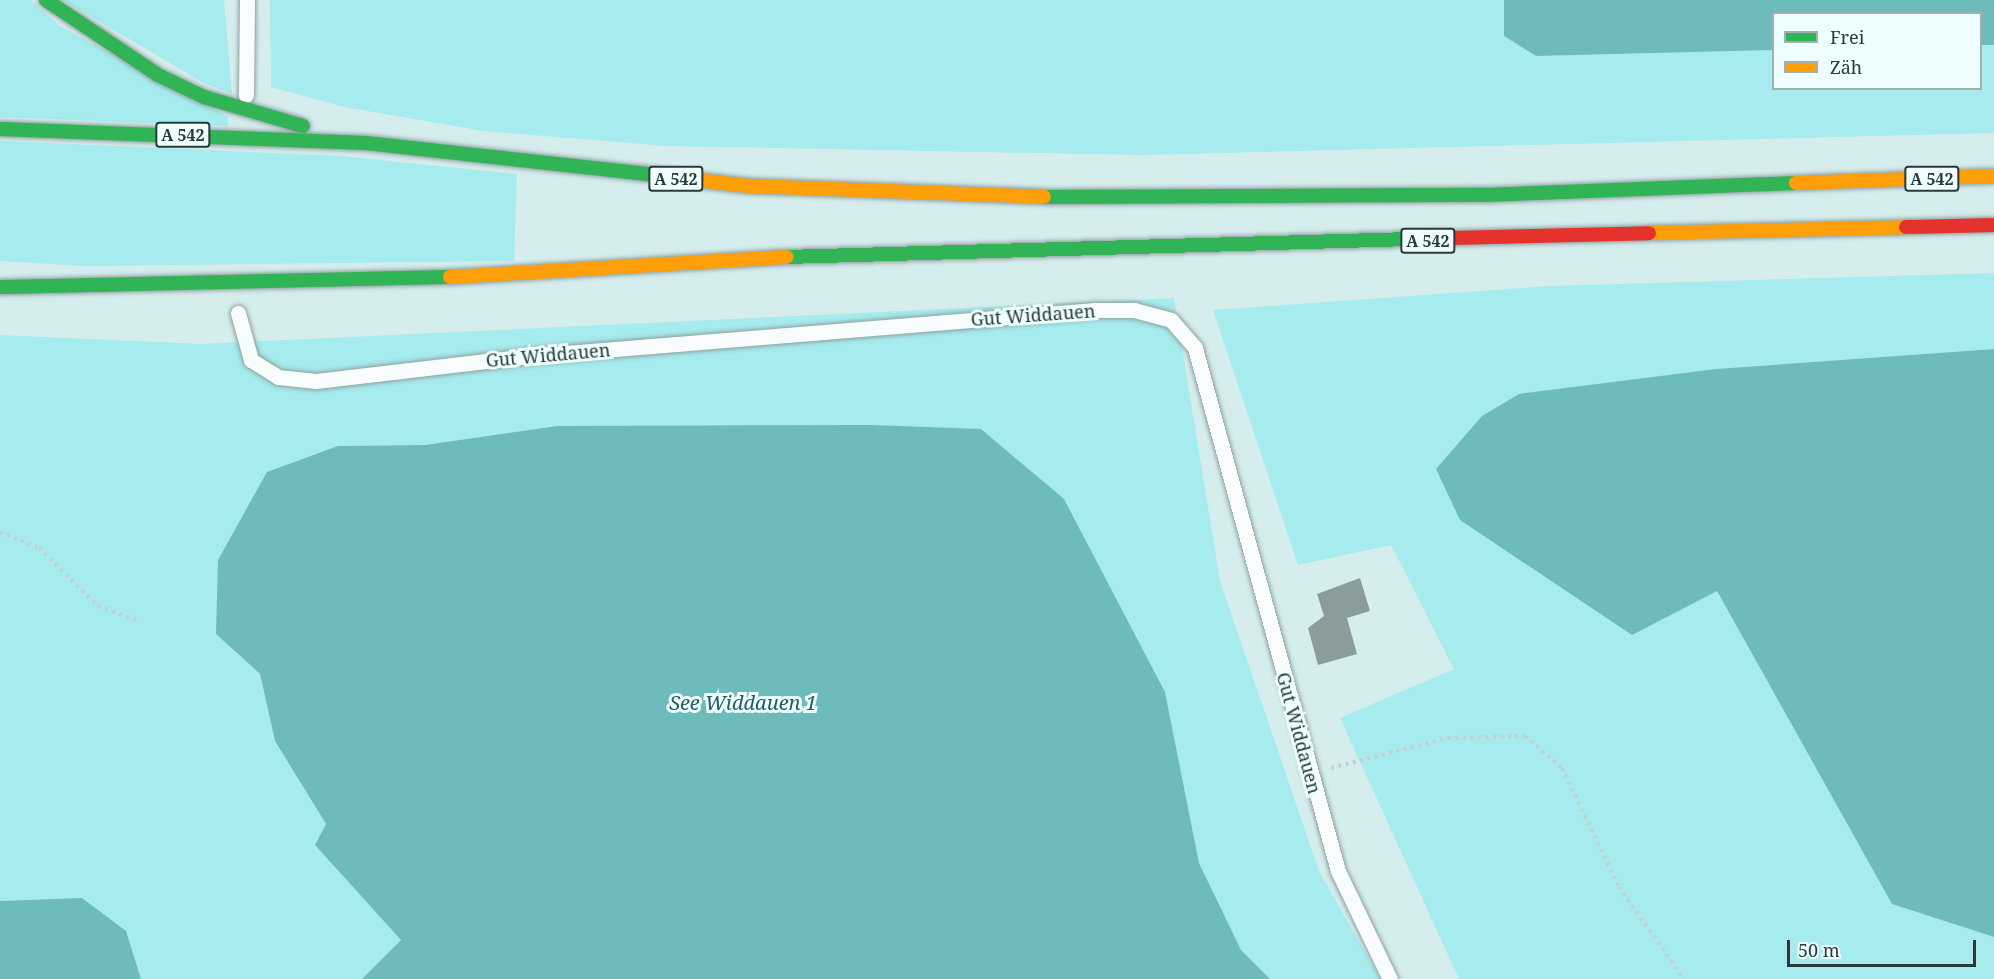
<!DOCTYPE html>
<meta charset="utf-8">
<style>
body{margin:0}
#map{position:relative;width:1994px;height:979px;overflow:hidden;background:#d6eded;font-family:"Noto Serif",serif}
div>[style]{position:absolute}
.green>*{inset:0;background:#a6ebed}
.water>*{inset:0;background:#6ebbbc}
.building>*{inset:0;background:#8b9c9c}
.path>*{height:4px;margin-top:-2px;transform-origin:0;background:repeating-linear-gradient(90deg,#c6cece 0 3px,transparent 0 7.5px)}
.roads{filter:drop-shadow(0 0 2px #8fa1a1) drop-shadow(0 0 2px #8fa1a1)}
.lane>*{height:15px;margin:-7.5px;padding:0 7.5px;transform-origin:7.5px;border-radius:7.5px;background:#f9fcfc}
.fast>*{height:14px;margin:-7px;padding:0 7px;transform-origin:7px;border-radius:7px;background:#30b455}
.slow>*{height:14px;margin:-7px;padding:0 7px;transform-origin:7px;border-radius:7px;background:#ff9f0a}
.jam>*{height:14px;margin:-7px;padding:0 7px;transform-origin:7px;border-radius:7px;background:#e5322d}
span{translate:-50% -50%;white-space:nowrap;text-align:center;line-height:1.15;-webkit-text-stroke:6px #eefefe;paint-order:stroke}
.shield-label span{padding:2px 4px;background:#eefefe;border:2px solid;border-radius:4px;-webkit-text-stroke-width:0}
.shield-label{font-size:16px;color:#2a3a3a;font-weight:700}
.street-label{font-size:18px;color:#2a3a3a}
.water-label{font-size:20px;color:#255d5e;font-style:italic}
.legend{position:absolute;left:1772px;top:12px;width:210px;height:78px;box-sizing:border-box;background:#eefefe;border:2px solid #a0b0b0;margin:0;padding:8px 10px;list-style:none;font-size:18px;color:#2a3a3a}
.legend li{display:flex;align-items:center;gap:12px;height:30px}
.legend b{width:30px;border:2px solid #a0b0b0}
.scale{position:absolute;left:1787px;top:940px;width:189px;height:27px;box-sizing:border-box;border:3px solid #2a3a3a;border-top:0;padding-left:8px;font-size:18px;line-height:21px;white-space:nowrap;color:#2a3a3a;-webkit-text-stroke:4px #eefefe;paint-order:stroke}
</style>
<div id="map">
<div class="green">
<i style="clip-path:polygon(0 0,30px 0,60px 26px,228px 117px,228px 126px,0 117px)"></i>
<i style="clip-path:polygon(63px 0,224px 0,232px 94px,202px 82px)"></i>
<i style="clip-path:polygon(270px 0,1504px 0,1504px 36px,1536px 56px,1773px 50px,1774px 88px,1980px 88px,1981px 45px,1994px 45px,1994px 133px,1143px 155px,666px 146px,484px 131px,344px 107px,271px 87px)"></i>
<i style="clip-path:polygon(0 141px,340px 156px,517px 174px,514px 261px,84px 266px,0 261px)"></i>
<i style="clip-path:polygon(1994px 273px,1994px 349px,1716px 369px,1717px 591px,1892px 904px,1994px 937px,1994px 979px,1459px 979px,1340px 718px,1454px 669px,1391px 545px,1298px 565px,1213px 310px,1550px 286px)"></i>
<i style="clip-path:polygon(1174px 298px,1220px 581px,1319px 871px,1380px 979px,1270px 979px,1241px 950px,1199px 863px,1165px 692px,1064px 499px,980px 429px,557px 426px,425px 445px,338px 446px,216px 634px,260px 674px,275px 741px,326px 824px,316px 846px,401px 940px,362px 979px,141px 979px,126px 931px,0 901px,0 335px,201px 344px)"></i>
</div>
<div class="water">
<i style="clip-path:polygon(1504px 0,1994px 0,1994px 45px,1981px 45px,1980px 14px,1774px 14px,1773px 50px,1536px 56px,1504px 36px)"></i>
<i style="clip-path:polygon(1994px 349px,1994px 937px,1892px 904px,1717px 591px,1632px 635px,1460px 520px,1436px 469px,1482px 416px,1519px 394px,1716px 369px)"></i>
<i style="clip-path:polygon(872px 425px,981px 429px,1064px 499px,1165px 692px,1199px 863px,1241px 950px,1270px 979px,362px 979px,401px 940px,315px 845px,326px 824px,275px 741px,260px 674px,216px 634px,218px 560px,267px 472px,338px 446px,425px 445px,557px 426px)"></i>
<i style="clip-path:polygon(82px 898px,126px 931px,141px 979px,0 979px,0 901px)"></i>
</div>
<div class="building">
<i style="clip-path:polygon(1360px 578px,1370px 611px,1347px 618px,1357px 654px,1318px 665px,1308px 628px,1324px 616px,1317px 594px)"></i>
</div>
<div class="path">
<i style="left:0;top:532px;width:42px;rotate:22.3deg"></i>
<i style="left:39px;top:548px;width:83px;rotate:44.5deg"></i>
<i style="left:98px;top:606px;width:44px;rotate:20.1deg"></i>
<i style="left:1331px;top:768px;width:121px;rotate:-14.4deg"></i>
<i style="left:1448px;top:738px;width:77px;rotate:-1.5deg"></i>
<i style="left:1525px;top:736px;width:49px;rotate:40.9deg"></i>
<i style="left:1562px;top:768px;width:132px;rotate:64.4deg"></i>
<i style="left:1619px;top:887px;width:113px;rotate:54.8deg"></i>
</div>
<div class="roads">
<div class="lane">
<i style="left:246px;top:95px;width:95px;rotate:-89.4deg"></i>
<i style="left:238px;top:313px;width:49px;rotate:74.5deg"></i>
<i style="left:251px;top:360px;width:32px;rotate:32deg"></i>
<i style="left:278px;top:377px;width:38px;rotate:6deg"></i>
<i style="left:316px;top:381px;width:214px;rotate:-6.7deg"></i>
<i style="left:529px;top:356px;width:568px;rotate:-4.65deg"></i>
<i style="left:1095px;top:310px;width:39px"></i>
<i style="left:1134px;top:310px;width:38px;rotate:15deg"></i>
<i style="left:1171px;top:320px;width:37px;rotate:49deg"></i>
<i style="left:1195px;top:348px;width:542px;rotate:74.71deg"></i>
<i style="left:1338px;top:871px;width:120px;rotate:64.3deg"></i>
</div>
<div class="fast">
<i style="left:46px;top:0;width:135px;rotate:33.8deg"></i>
<i style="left:158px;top:75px;width:51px;rotate:25.6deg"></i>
<i style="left:204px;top:97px;width:103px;rotate:16.3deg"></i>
<i style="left:0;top:129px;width:366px;rotate:2.2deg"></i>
<i style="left:366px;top:143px;width:299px;rotate:6.3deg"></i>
<i style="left:1044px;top:197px;width:441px;rotate:-0.3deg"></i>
<i style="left:1485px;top:195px;width:311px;rotate:-2.2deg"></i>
<i style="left:786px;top:257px;width:623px;rotate:-1.65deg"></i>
<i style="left:0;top:287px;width:450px;rotate:-1.3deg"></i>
</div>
<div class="slow">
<i style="left:663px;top:176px;width:86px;rotate:6.7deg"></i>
<i style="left:748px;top:186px;width:296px;rotate:2.1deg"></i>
<i style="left:1796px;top:183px;width:198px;rotate:-2deg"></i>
<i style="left:1649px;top:233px;width:257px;rotate:-1.3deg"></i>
<i style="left:450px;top:277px;width:337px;rotate:-3.4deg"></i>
</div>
<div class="jam">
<i style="left:1906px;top:227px;width:88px;rotate:-1.3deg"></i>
<i style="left:1409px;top:239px;width:240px;rotate:-1.4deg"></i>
</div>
</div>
<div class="shield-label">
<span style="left:183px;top:135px">A 542</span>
<span style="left:676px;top:179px">A 542</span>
<span style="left:1932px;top:179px">A 542</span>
<span style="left:1428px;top:241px">A 542</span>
</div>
<div class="street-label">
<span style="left:1033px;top:315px;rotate:-4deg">Gut Widdauen</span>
<span style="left:548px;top:355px;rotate:-5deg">Gut Widdauen</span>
<span style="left:1299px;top:733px;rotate:75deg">Gut Widdauen</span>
</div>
<div class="water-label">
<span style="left:743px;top:702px">See Widdauen 1</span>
</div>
<ul class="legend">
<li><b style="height:8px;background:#30b455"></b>Frei</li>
<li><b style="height:8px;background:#ff9f0a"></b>Zäh</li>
</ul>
<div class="scale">50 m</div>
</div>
